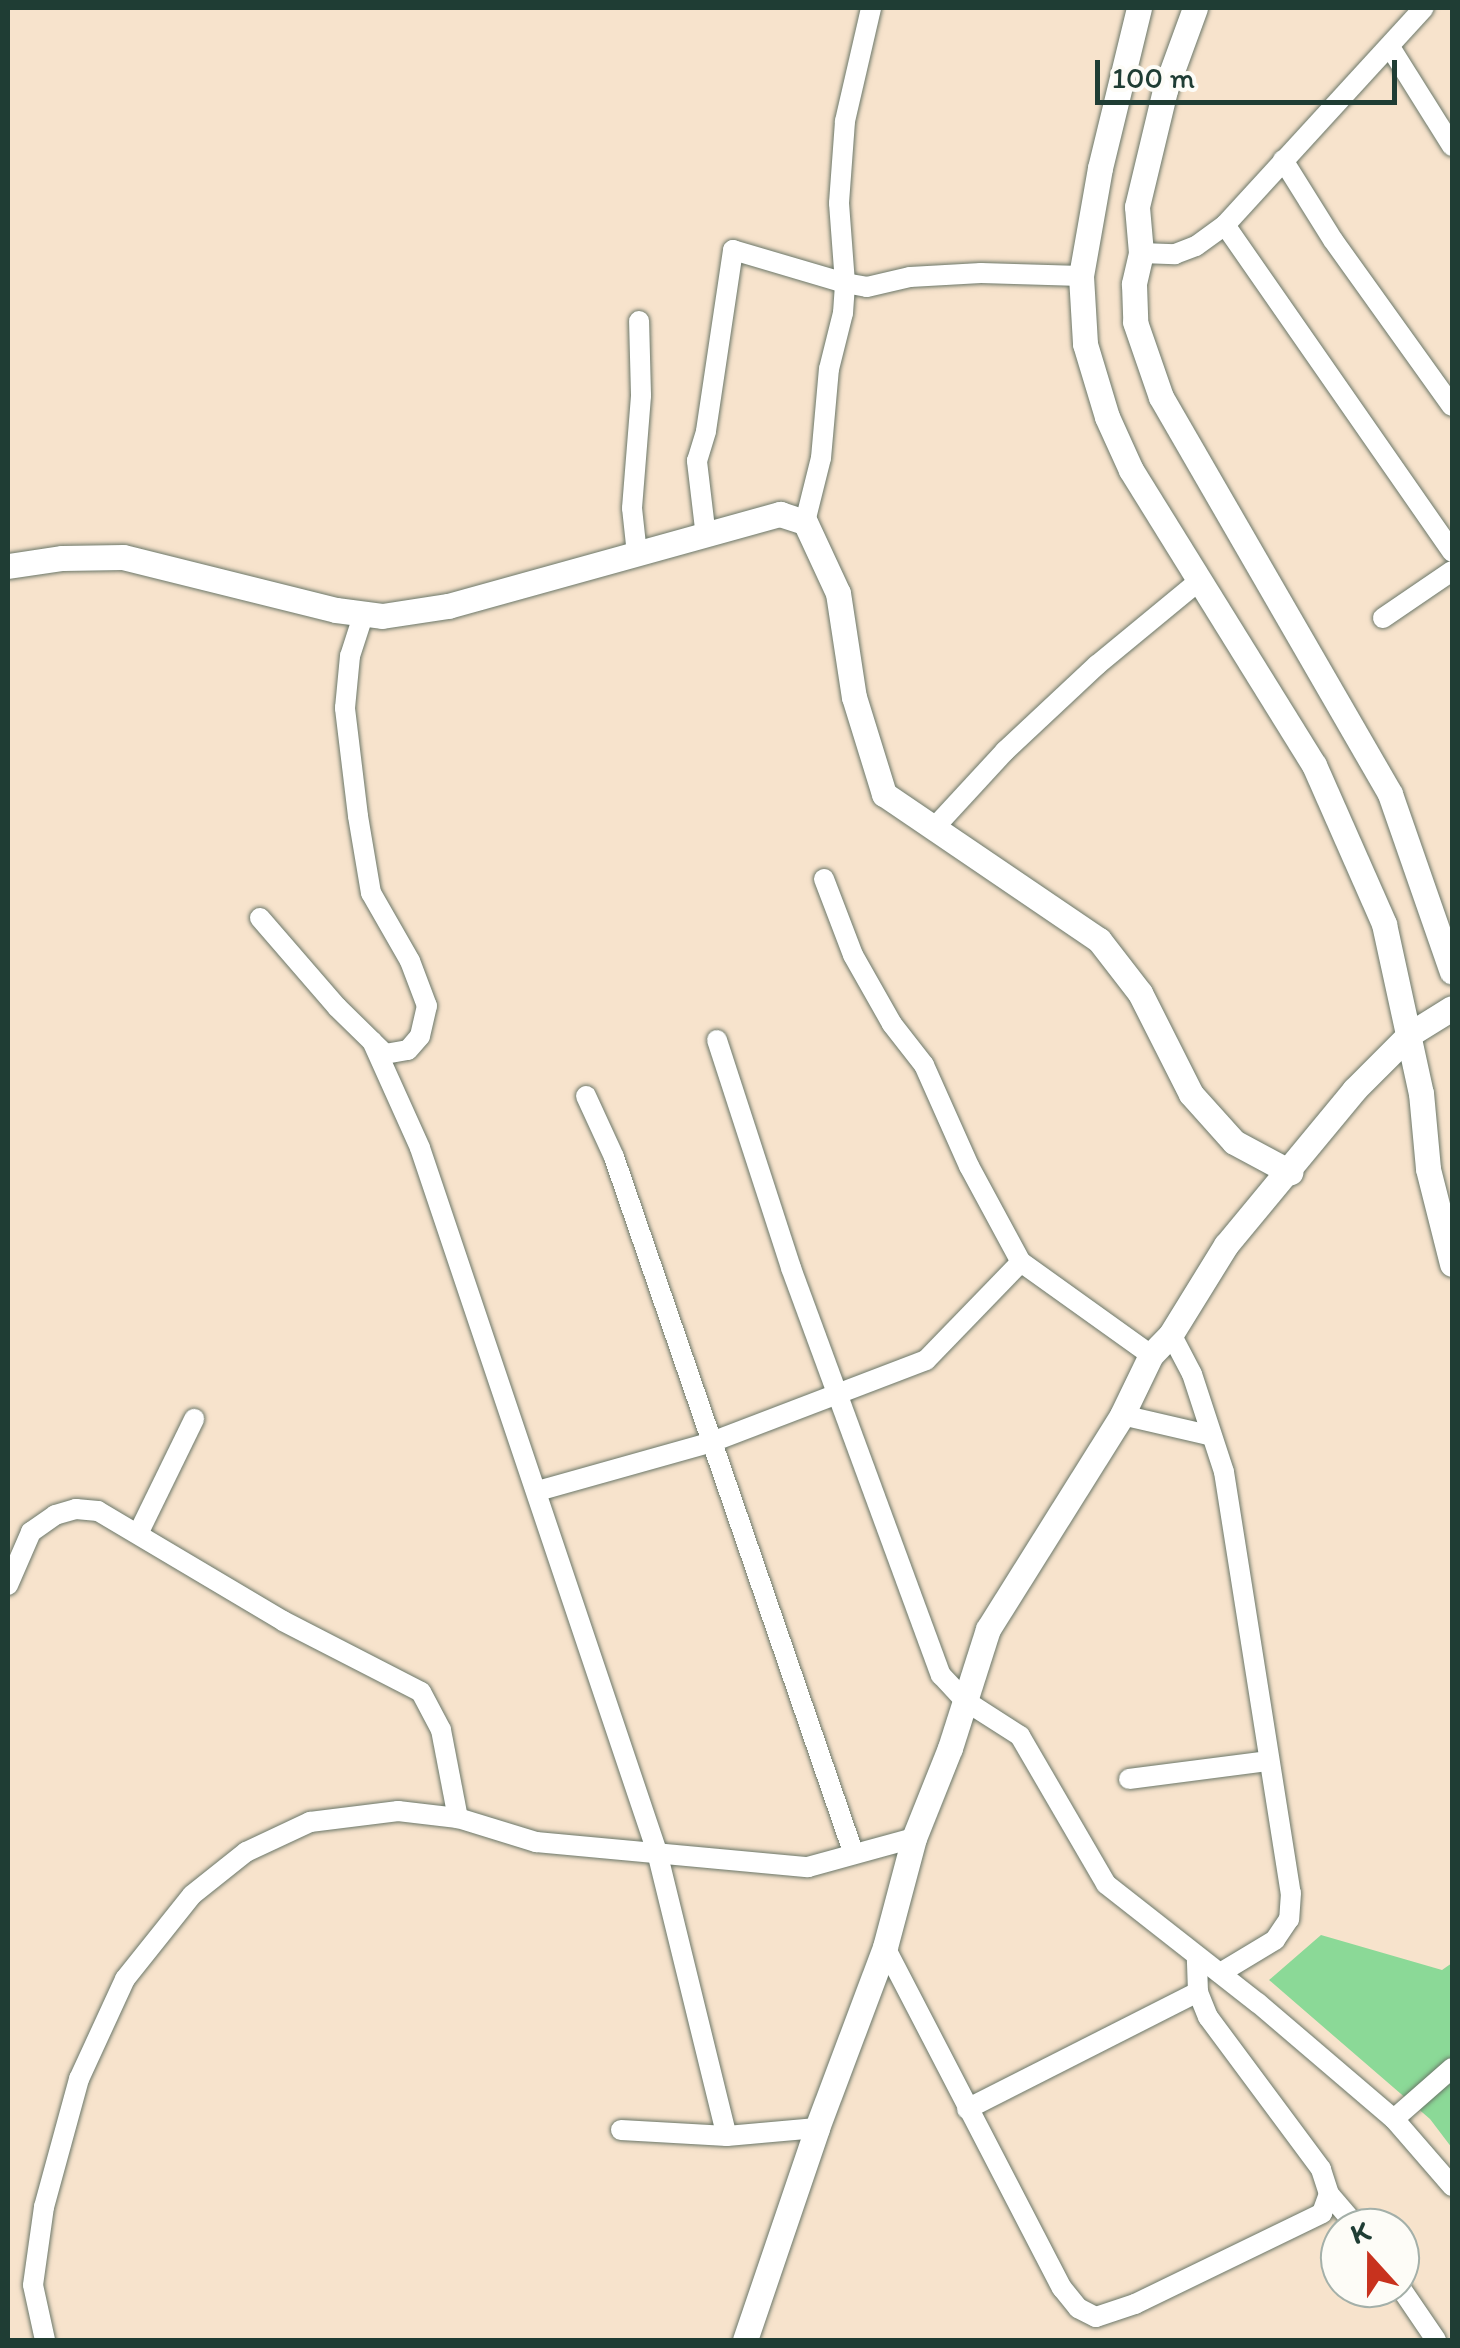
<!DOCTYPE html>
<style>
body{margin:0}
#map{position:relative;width:1460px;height:2348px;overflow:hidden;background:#f7e3cc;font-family:Itim,sans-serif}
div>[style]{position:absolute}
.green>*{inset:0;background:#8bd997}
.roads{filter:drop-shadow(0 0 2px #6b7769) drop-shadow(0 0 2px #6b7769)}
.minor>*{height:20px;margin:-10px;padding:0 10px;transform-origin:10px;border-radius:10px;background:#fff}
.tertiary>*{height:25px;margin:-12.5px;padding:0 12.5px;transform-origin:12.5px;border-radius:12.5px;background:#fff}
span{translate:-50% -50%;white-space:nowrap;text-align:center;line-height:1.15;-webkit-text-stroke:8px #fdfcf7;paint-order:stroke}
.frame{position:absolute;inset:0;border:10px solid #1f3d34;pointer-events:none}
.north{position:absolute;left:1320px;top:2208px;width:100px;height:100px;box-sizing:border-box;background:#fdfcf7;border:2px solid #a4b0a9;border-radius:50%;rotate:339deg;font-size:28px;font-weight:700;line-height:40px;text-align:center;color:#1f3d34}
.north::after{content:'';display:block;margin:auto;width:35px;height:45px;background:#c8321e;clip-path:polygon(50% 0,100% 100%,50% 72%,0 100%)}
.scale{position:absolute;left:1095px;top:60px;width:302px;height:45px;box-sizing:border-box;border:5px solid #1f3d34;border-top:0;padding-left:12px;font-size:30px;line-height:35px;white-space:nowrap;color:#1f3d34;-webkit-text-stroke:8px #fdfcf7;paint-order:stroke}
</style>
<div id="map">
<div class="green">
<i style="clip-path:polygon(1321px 1935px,1442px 1970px,1452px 1963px,1452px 2148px,1430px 2119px,1269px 1980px)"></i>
</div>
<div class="roads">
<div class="minor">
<i style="left:1390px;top:47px;width:117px;rotate:57.9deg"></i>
<i style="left:1283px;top:160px;width:94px;rotate:58deg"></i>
<i style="left:1333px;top:240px;width:204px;rotate:54.4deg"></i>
<i style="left:1225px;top:225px;width:398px;rotate:55.2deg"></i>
<i style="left:1141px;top:253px;width:34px;rotate:2deg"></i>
<i style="left:1175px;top:254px;width:22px;rotate:-21deg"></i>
<i style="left:1196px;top:246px;width:36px;rotate:-36deg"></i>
<i style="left:1225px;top:225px;width:294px;rotate:-47.5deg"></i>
<i style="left:805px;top:522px;width:66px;rotate:-76deg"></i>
<i style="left:821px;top:458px;width:89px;rotate:-84.9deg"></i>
<i style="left:829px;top:369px;width:58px;rotate:-76deg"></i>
<i style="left:843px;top:313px;width:30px;rotate:-86deg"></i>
<i style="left:845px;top:283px;width:22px;rotate:10deg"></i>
<i style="left:867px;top:287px;width:44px;rotate:-13.1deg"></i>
<i style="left:910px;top:277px;width:71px;rotate:-3.2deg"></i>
<i style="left:981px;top:273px;width:100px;rotate:1.7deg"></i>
<i style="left:706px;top:537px;width:77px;rotate:-96.8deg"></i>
<i style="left:697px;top:461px;width:31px;rotate:-73deg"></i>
<i style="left:706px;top:431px;width:183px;rotate:-81.5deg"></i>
<i style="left:733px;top:250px;width:117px;rotate:16.4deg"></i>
<i style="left:845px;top:283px;width:80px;rotate:-94.3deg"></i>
<i style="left:839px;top:203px;width:82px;rotate:-85.8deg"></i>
<i style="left:845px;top:121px;width:116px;rotate:-77deg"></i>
<i style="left:637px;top:554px;width:46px;rotate:-96.2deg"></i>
<i style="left:632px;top:508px;width:113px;rotate:-85.4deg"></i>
<i style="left:641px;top:395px;width:74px;rotate:-91.5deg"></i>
<i style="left:1383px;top:618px;width:83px;rotate:-34.3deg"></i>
<i style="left:934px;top:828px;width:105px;rotate:-47.3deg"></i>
<i style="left:1005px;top:751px;width:126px;rotate:-43.1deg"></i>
<i style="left:1097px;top:665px;width:134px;rotate:-39.5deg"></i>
<i style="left:824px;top:879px;width:81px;rotate:69.1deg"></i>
<i style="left:853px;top:955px;width:79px;rotate:60.5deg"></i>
<i style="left:892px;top:1024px;width:52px;rotate:52deg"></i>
<i style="left:924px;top:1065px;width:111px;rotate:66deg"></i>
<i style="left:969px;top:1166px;width:109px;rotate:61.6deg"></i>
<i style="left:1021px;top:1262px;width:160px;rotate:35.6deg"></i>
<i style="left:260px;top:918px;width:118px;rotate:49.1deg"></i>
<i style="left:337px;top:1007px;width:67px;rotate:44.4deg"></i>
<i style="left:385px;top:1054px;width:23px;rotate:-10deg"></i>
<i style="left:408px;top:1050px;width:18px;rotate:-49deg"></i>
<i style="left:420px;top:1036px;width:31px;rotate:-77deg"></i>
<i style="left:427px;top:1006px;width:48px;rotate:-110.7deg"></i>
<i style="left:410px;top:961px;width:78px;rotate:-119.8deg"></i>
<i style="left:371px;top:893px;width:78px;rotate:-99.6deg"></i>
<i style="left:358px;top:816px;width:109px;rotate:-96.9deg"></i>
<i style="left:345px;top:708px;width:52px;rotate:-84.5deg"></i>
<i style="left:350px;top:656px;width:45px;rotate:-72deg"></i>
<i style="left:717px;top:1040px;width:240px;rotate:72deg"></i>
<i style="left:791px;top:1268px;width:434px;rotate:69.8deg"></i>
<i style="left:941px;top:1675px;width:34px;rotate:47deg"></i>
<i style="left:964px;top:1700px;width:67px;rotate:32.7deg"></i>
<i style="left:1020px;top:1736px;width:171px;rotate:59.8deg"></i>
<i style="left:1106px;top:1884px;width:193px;rotate:38.1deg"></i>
<i style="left:1258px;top:2003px;width:179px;rotate:40.5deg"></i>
<i style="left:1394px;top:2119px;width:89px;rotate:49.1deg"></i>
<i style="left:372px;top:1041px;width:117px;rotate:65.8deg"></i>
<i style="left:420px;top:1148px;width:743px;rotate:71.39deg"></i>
<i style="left:657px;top:1852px;width:292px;rotate:76.2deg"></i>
<i style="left:586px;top:1096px;width:67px;rotate:65.3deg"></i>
<i style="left:614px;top:1157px;width:735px;rotate:71.02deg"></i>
<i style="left:1171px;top:1334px;width:45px;rotate:62.3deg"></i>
<i style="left:1192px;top:1374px;width:103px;rotate:71.9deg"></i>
<i style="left:1224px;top:1472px;width:426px;rotate:81deg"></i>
<i style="left:1291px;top:1893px;width:26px;rotate:94deg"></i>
<i style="left:1289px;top:1919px;width:25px;rotate:124deg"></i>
<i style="left:1275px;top:1940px;width:64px;rotate:149deg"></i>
<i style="left:1122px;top:1415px;width:92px;rotate:13.1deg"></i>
<i style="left:538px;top:1491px;width:178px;rotate:-15.7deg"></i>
<i style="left:709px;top:1443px;width:232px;rotate:-20.9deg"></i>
<i style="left:926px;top:1360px;width:136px;rotate:-45.9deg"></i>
<i style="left:139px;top:1532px;width:126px;rotate:-64deg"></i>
<i style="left:8px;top:1585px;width:58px;rotate:-66.5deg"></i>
<i style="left:31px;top:1532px;width:29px;rotate:-35deg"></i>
<i style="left:55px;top:1515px;width:22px;rotate:-16deg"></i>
<i style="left:76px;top:1509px;width:22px;rotate:5deg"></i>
<i style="left:98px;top:1511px;width:215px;rotate:30.7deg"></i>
<i style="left:283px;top:1621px;width:155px;rotate:27.2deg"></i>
<i style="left:421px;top:1692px;width:43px;rotate:62.2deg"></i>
<i style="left:441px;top:1730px;width:90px;rotate:79.1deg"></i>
<i style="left:1129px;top:1779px;width:139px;rotate:-7.4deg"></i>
<i style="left:885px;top:1947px;width:384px;rotate:62.6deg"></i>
<i style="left:1062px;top:2288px;width:26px;rotate:51deg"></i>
<i style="left:1078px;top:2308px;width:20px;rotate:27deg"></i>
<i style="left:1096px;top:2317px;width:41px;rotate:-18.4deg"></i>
<i style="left:1135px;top:2304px;width:208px;rotate:-25.9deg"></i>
<i style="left:1322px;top:2213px;width:20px;rotate:-70deg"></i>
<i style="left:1329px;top:2194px;width:26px;rotate:-108deg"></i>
<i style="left:1321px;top:2169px;width:189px;rotate:-126.6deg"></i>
<i style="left:1208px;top:2017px;width:27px;rotate:-112deg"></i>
<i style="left:1198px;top:1992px;width:32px;rotate:-92deg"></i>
<i style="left:967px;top:2109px;width:259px;rotate:-26.9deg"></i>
<i style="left:1394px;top:2119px;width:77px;rotate:-41.3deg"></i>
<i style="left:621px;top:2130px;width:106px;rotate:3.2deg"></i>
<i style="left:727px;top:2136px;width:90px;rotate:-5.1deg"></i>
<i style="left:1329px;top:2194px;width:45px;rotate:49.5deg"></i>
<i style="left:1400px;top:2287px;width:64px;rotate:55.8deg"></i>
<i style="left:45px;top:2340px;width:56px;rotate:-102.3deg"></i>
<i style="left:33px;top:2285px;width:79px;rotate:-82deg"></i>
<i style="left:44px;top:2207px;width:133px;rotate:-74.7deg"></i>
<i style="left:79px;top:2079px;width:110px;rotate:-65.3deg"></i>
<i style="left:125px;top:1979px;width:107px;rotate:-51.4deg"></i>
<i style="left:192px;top:1895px;width:69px;rotate:-38.5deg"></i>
<i style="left:246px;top:1852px;width:71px;rotate:-25.1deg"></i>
<i style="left:310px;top:1822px;width:89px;rotate:-7.1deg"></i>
<i style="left:398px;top:1811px;width:60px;rotate:6.7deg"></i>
<i style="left:458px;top:1818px;width:82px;rotate:17.1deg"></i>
<i style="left:536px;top:1842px;width:273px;rotate:5.3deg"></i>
<i style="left:808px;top:1867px;width:110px;rotate:-15.3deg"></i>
</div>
<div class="tertiary">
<i style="left:1139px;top:8px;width:165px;rotate:103.7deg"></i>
<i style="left:1100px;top:168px;width:110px;rotate:100deg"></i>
<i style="left:1081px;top:276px;width:68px;rotate:86.6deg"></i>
<i style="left:1085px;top:344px;width:76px;rotate:73.2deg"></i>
<i style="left:1107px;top:417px;width:58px;rotate:65.6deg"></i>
<i style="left:1131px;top:470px;width:347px;rotate:58.2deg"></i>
<i style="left:1314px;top:765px;width:174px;rotate:66.2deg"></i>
<i style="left:1384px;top:924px;width:173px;rotate:77.7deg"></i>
<i style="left:1421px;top:1093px;width:76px;rotate:84.7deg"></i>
<i style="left:1428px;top:1169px;width:98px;rotate:75.8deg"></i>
<i style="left:1195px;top:8px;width:87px;rotate:110.1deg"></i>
<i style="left:1165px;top:90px;width:120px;rotate:103.5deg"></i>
<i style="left:1137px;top:207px;width:46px;rotate:85deg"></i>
<i style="left:1141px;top:253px;width:32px;rotate:103deg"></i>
<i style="left:1134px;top:284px;width:38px;rotate:88deg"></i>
<i style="left:1135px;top:322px;width:79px;rotate:70.9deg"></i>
<i style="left:1161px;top:397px;width:458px;rotate:60deg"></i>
<i style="left:1390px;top:794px;width:188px;rotate:70.8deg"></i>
<i style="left:8px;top:566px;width:55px;rotate:-8.4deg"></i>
<i style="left:62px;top:558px;width:61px;rotate:-0.9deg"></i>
<i style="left:123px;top:557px;width:219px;rotate:14deg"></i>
<i style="left:336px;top:610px;width:46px;rotate:7.4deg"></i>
<i style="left:382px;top:616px;width:67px;rotate:-8.6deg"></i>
<i style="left:448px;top:606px;width:345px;rotate:-15.5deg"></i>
<i style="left:780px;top:514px;width:26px;rotate:18deg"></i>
<i style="left:805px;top:522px;width:78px;rotate:65.1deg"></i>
<i style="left:838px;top:593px;width:105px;rotate:81.3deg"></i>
<i style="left:854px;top:697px;width:102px;rotate:72.8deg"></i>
<i style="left:884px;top:794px;width:260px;rotate:34.2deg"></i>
<i style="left:1099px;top:940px;width:67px;rotate:52.3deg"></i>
<i style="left:1140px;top:993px;width:113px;rotate:63.2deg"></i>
<i style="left:1191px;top:1094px;width:64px;rotate:48.1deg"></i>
<i style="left:1234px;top:1142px;width:64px;rotate:28.2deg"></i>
<i style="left:745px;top:2340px;width:224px;rotate:-71.2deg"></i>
<i style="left:817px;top:2128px;width:193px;rotate:-69.4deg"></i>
<i style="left:885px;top:1947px;width:113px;rotate:-75.1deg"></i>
<i style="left:914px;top:1838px;width:97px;rotate:-68.2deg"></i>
<i style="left:950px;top:1748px;width:125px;rotate:-72.3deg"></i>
<i style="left:988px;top:1629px;width:252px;rotate:-57.9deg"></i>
<i style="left:1122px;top:1415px;width:67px;rotate:-64.2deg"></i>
<i style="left:1151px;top:1355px;width:29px;rotate:-46deg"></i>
<i style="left:1171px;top:1334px;width:105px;rotate:-58.3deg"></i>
<i style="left:1226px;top:1245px;width:201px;rotate:-50.4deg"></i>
<i style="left:1354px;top:1090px;width:79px;rotate:-45deg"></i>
<i style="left:1410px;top:1034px;width:49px;rotate:-31.8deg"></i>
</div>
</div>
<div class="frame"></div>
<div class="north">K</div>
<div class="scale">100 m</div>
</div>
